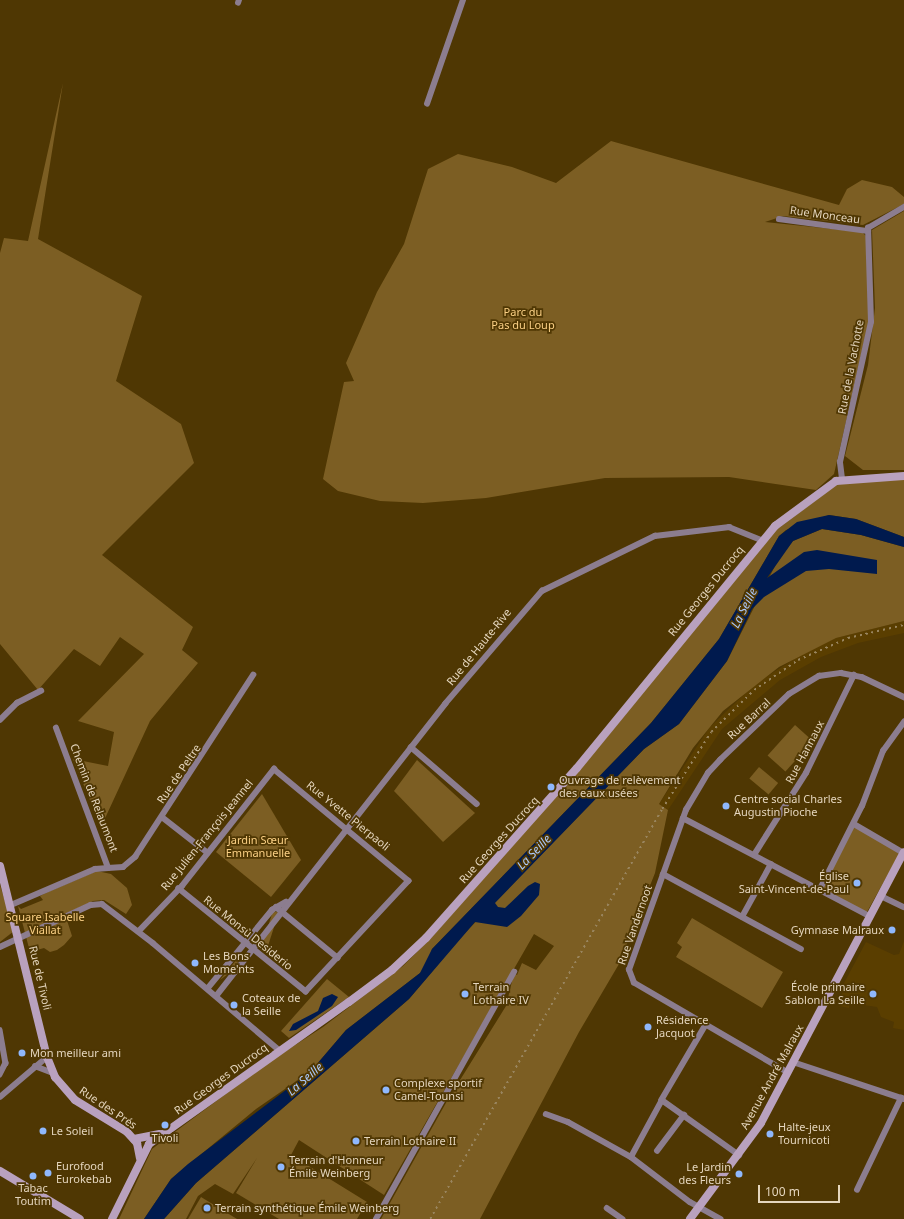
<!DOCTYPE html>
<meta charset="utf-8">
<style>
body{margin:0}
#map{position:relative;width:904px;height:1219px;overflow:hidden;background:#4f3703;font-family:"Noto Sans",sans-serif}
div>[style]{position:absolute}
.built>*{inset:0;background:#5a3e00}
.green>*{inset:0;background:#7c5e23;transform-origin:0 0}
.water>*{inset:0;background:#001a4e}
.street>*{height:5.5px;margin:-2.75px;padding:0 2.75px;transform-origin:2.75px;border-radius:2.75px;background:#8c7d8f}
.secondary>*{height:8px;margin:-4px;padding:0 4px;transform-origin:4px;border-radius:4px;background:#b9a1be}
.rail>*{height:1.5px;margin-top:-0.75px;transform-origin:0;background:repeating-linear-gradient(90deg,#99855f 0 2px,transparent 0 6px)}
.dots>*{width:11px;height:11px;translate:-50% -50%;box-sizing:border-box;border:2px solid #4f3703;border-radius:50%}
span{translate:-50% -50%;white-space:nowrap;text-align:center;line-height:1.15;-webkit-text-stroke:3.5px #4f3703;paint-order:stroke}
.street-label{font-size:11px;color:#e5d6be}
.park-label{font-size:11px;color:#fbd085}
.poi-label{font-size:11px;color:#e5d6be}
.left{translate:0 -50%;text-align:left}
.right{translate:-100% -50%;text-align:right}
.water-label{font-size:12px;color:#accafd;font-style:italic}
.scale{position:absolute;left:758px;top:1185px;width:82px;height:18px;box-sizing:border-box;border:2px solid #e5d6be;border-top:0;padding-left:5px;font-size:12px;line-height:14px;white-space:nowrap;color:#e5d6be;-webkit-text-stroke:3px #4f3703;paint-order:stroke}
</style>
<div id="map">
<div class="built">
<i style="clip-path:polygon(904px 621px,904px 633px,858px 643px,821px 657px,780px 680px,722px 729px,668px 810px,659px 804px,709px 728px,755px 684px,807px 651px,836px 638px)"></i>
<i style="clip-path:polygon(904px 941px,904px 1030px,893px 1028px,894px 1022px,881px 1017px,877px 1007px,850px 1003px,849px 1008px,840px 1006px,843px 985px,866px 942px,894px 955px,899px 954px)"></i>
</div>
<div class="green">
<i style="clip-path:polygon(63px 83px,38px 239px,142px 296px,116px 381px,181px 424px,194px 463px,102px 555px,193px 627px,182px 650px,198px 663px,150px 721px,101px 827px,73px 759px,108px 766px,114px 732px,78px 721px,144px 654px,120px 637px,100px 666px,74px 649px,38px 690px,0 644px,0 253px,4px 238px,28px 241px)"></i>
<i style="clip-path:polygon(611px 141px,839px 205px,847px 189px,862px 180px,892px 187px,904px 197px,904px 204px,863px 225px,783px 216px,765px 222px,862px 232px,866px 236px,869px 320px,834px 474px,816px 490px,729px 477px,605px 478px,486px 498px,423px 503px,380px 501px,338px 491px,323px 479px,344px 382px,354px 381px,346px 363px,377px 292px,404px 244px,428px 169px,458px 154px,512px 167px,556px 183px)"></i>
<i style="clip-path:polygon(904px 211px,904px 470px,863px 470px,845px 456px,868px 365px,875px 308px,872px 230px)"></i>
<i style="clip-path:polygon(904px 477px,904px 537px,856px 519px,829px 515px,786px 530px,779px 536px,719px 639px,651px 723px,432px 949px,427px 965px,420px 973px,346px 1030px,311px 1071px,256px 1109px,171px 1179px,144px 1219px,119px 1219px,152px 1149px,266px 1064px,323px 1027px,403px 966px,431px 938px,603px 742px,771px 534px,839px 483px)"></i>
<i style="clip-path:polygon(822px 529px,861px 535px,904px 547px,904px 621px,836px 638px,779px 667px,723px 711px,693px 748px,659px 804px,668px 810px,655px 873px,619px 964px,579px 1032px,480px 1219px,381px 1219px,447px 1101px,506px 1006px,514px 973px,517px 975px,522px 963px,536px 970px,554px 946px,534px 934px,384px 1195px,299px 1140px,291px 1155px,367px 1202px,357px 1219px,279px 1219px,236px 1193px,257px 1158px,233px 1194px,215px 1184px,198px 1196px,186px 1219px,164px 1219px,196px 1183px,409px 999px,461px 937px,644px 749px,679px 724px,727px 661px,778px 560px,793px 541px)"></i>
<i style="left:795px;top:725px;width:24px;height:41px;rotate:42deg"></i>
<i style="clip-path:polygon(417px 760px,475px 813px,443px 842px,394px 791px)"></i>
<i style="left:759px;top:767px;width:25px;height:15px;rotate:40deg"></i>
<i style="clip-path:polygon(262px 794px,301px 860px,271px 897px,216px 852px)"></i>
<i style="left:854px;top:824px;width:54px;height:73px;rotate:29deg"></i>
<i style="clip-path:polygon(97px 871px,111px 874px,127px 888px,132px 905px,126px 914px,104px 900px,93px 901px,65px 914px,72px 936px,64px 945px,57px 950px,50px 952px,44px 948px,30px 952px,18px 906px,21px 909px,43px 900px,40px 896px,48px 892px)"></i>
<i style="clip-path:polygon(0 885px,14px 931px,0 942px)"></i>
<i style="left:273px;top:911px;width:6px;height:37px;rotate:18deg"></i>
<i style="clip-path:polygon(692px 918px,783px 972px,762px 1008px,676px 957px,682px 947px,677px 943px)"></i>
<i style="clip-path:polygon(242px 953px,244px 955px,228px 974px,220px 980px)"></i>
<i style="clip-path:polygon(327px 979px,349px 997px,289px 1038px,281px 1031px)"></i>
<i style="clip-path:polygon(201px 1197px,237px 1219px,188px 1219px)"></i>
</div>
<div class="water">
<i style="clip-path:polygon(829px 515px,856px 519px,904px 537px,904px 547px,861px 535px,822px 529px,793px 541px,767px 578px,804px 552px,817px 550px,877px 560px,877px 574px,829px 569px,806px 571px,764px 597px,752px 609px,727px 661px,679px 724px,644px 749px,495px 903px,498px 907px,505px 908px,528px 886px,535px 882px,540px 884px,539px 895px,521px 916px,507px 927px,475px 922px,409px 999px,196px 1183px,164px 1219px,144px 1219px,171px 1179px,188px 1164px,311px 1071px,346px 1030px,420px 973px,432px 949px,651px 723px,719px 639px,779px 536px,797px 522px)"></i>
<i style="clip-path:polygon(332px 994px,338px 997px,332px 1006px,296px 1030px,289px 1031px,293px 1024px,318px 1011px,323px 998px)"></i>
</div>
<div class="street">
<i style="left:238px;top:3px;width:3px;rotate:-72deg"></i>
<i style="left:427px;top:104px;width:110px;rotate:-70.9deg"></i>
<i style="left:779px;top:219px;width:90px;rotate:7.7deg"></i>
<i style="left:842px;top:479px;width:17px;rotate:-97deg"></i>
<i style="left:840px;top:462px;width:143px;rotate:-77.5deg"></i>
<i style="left:871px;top:322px;width:94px;rotate:-91.8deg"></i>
<i style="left:868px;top:228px;width:42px;rotate:-30.3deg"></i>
<i style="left:0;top:720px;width:24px;rotate:-45deg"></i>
<i style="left:17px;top:703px;width:27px;rotate:-27deg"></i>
<i style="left:411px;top:747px;width:87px;rotate:40.8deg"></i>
<i style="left:162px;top:817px;width:57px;rotate:37.9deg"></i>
<i style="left:683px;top:818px;width:211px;rotate:27.7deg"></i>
<i style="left:854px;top:824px;width:58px;rotate:30.1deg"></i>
<i style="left:754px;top:855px;width:97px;rotate:-57.6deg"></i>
<i style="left:806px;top:773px;width:109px;rotate:-63.9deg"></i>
<i style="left:108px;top:868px;width:15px;rotate:-4deg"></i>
<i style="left:123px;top:867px;width:16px;rotate:-40deg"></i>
<i style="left:135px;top:857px;width:217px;rotate:-57deg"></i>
<i style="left:663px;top:874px;width:157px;rotate:28.5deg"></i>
<i style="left:820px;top:889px;width:93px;rotate:-63.2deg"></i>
<i style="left:862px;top:806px;width:59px;rotate:-69.1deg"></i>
<i style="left:883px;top:751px;width:36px;rotate:-54deg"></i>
<i style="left:881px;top:896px;width:25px;rotate:26deg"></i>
<i style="left:11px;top:905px;width:91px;rotate:-23.2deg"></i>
<i style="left:95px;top:869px;width:13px;rotate:-4deg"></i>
<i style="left:108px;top:868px;width:149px;rotate:-110.4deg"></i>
<i style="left:276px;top:907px;width:80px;rotate:39.4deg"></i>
<i style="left:742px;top:917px;width:60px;rotate:-61.3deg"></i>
<i style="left:139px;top:931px;width:62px;rotate:-46.3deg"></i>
<i style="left:182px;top:886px;width:149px;rotate:-51.8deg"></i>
<i style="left:274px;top:769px;width:175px;rotate:39.7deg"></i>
<i style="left:409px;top:881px;width:151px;rotate:132.9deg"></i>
<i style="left:306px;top:992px;width:164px;rotate:-141deg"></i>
<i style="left:0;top:947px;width:100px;rotate:-24.8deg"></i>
<i style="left:91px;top:905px;width:11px;rotate:-5deg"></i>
<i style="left:102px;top:904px;width:64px;rotate:37.4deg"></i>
<i style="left:153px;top:943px;width:165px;rotate:40.3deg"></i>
<i style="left:208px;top:988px;width:101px;rotate:-50.6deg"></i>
<i style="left:272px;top:910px;width:16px;rotate:-30deg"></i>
<i style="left:217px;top:995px;width:370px;rotate:-51.9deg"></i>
<i style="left:445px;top:704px;width:149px;rotate:-49.4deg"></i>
<i style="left:542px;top:591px;width:126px;rotate:-26deg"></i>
<i style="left:655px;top:536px;width:75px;rotate:-6.9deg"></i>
<i style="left:729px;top:527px;width:35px;rotate:22deg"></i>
<i style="left:706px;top:1025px;width:87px;rotate:120.4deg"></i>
<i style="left:662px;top:1100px;width:95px;rotate:35.5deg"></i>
<i style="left:0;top:1030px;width:34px;rotate:80deg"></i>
<i style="left:6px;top:1063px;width:13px;rotate:117deg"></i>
<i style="left:793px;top:1062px;width:117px;rotate:18.4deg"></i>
<i style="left:35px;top:1066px;width:19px;rotate:21deg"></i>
<i style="left:788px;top:1073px;width:178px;rotate:-149.7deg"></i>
<i style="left:634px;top:983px;width:14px;rotate:-111deg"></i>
<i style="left:629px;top:970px;width:170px;rotate:-70.4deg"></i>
<i style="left:686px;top:810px;width:43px;rotate:-59.3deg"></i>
<i style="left:708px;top:773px;width:18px;rotate:-47deg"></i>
<i style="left:720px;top:760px;width:95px;rotate:-43.7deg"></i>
<i style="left:789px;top:694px;width:35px;rotate:-31deg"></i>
<i style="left:819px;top:676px;width:22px;rotate:-8deg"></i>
<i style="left:841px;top:673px;width:21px;rotate:11deg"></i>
<i style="left:862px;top:677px;width:47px;rotate:25.5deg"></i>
<i style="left:0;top:1097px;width:62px;rotate:-40.4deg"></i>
<i style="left:546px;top:1114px;width:23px;rotate:20deg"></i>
<i style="left:568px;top:1122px;width:72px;rotate:29.1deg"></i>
<i style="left:631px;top:1157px;width:74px;rotate:37.3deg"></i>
<i style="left:690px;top:1202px;width:35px;rotate:29deg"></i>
<i style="left:657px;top:1151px;width:45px;rotate:-53.1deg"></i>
<i style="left:631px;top:1157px;width:65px;rotate:-61.5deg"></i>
<i style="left:857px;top:1190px;width:102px;rotate:-64.4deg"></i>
<i style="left:607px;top:1208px;width:19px;rotate:35deg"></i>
<i style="left:376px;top:1219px;width:283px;rotate:-60.8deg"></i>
</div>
<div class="secondary">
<i style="left:0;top:866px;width:197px;rotate:76.2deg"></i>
<i style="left:47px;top:1057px;width:22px;rotate:68deg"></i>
<i style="left:55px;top:1077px;width:30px;rotate:49deg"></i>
<i style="left:75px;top:1100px;width:61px;rotate:31.6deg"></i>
<i style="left:127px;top:1132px;width:15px;rotate:48deg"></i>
<i style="left:137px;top:1143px;width:15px;rotate:79deg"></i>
<i style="left:134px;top:1139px;width:26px;rotate:-11deg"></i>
<i style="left:0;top:1171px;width:93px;rotate:31deg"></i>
<i style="left:112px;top:1219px;width:84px;rotate:-63.7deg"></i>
<i style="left:149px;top:1144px;width:245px;rotate:-35.4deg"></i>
<i style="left:349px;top:1002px;width:54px;rotate:-36.7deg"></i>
<i style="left:392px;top:970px;width:47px;rotate:-43.3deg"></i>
<i style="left:426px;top:938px;width:227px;rotate:-48.4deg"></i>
<i style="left:577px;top:768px;width:313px;rotate:-50.7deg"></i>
<i style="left:775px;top:526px;width:76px;rotate:-36.4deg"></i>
<i style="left:836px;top:481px;width:68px;rotate:-4.2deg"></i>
<i style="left:690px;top:1219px;width:119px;rotate:-53.5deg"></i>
<i style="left:761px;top:1123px;width:306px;rotate:-62.2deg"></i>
</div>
<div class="rail">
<i style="left:430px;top:1219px;width:471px;rotate:-60.5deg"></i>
<i style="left:662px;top:809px;width:91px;rotate:-57.5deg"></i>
<i style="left:711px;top:732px;width:60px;rotate:-44.3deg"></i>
<i style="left:754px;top:690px;width:53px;rotate:-34.3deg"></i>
<i style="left:798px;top:660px;width:55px;rotate:-23.7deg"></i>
<i style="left:848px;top:638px;width:57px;rotate:-13.1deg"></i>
</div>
<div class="dots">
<i style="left:551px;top:787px;background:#8fb8fd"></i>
<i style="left:726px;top:806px;background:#8fb8fd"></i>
<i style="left:857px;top:883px;background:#8fb8fd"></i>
<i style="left:892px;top:930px;background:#8fb8fd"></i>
<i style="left:195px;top:963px;background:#8fb8fd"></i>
<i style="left:465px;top:994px;background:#8fb8fd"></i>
<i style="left:873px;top:994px;background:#8fb8fd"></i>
<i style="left:234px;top:1005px;background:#8fb8fd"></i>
<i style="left:648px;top:1027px;background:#8fb8fd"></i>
<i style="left:22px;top:1053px;background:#8fb8fd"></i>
<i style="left:386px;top:1090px;background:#8fb8fd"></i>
<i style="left:165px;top:1125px;background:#8fb8fd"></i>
<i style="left:43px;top:1131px;background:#8fb8fd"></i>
<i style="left:770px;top:1134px;background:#8fb8fd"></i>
<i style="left:356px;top:1141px;background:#8fb8fd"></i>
<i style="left:281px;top:1167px;background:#8fb8fd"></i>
<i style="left:48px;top:1173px;background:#8fb8fd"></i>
<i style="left:739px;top:1174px;background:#8fb8fd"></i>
<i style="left:33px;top:1176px;background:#8fb8fd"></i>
<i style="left:207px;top:1208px;background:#8fb8fd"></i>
</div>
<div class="street-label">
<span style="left:825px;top:215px;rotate:8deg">Rue Monceau</span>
<span style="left:851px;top:367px;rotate:-79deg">Rue de la Vachotte</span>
<span style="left:706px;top:591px;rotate:-51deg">Rue Georges Ducrocq</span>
<span style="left:479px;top:647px;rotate:-51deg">Rue de Haute-Rive</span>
<span style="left:749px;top:719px;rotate:-43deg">Rue Barral</span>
<span style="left:805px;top:752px;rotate:-62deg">Rue Hannaux</span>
<span style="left:179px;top:774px;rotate:-56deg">Rue de Peltre</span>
<span style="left:94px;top:798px;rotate:69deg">Chemin de Relaumont</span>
<span style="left:348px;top:816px;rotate:39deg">Rue Yvette Pierpaoli</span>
<span style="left:207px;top:835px;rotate:-51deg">Rue Julien-François Jeannel</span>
<span style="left:499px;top:840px;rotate:-48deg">Rue Georges Ducrocq</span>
<span style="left:635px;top:925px;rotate:-71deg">Rue Vandernoot</span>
<span style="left:248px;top:933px;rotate:39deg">Rue Monsù Desiderio</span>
<span style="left:40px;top:978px;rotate:77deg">Rue de Tivoli</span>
<span style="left:772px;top:1077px;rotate:-61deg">Avenue André Malraux</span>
<span style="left:221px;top:1079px;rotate:-36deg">Rue Georges Ducrocq</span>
<span style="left:108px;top:1108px;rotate:34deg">Rue des Prés</span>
</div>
<div class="park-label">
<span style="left:523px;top:319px">Parc du<br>Pas du Loup</span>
<span style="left:258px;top:847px">Jardin Sœur<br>Emmanuelle</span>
<span style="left:45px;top:924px">Square Isabelle<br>Viallat</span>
</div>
<div class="poi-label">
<span class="left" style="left:559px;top:787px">Ouvrage de relèvement<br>des eaux usées</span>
<span class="left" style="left:734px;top:806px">Centre social Charles<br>Augustin Pioche</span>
<span class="right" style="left:849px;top:883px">Église<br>Saint-Vincent-de-Paul</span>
<span class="right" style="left:884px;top:930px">Gymnase Malraux</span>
<span class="left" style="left:203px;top:963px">Les Bons<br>Mome'nts</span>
<span class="left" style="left:473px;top:994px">Terrain<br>Lothaire IV</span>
<span class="right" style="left:865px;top:994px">École primaire<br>Sablon La Seille</span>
<span class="left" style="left:242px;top:1005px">Coteaux de<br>la Seille</span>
<span class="left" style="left:656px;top:1027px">Résidence<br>Jacquot</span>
<span class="left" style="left:30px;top:1053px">Mon meilleur ami</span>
<span class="left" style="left:394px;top:1090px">Complexe sportif<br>Camel-Tounsi</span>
<span class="left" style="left:778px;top:1134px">Halte-jeux<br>Tournicoti</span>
<span class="left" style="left:51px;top:1131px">Le Soleil</span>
<span style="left:165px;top:1138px">Tivoli</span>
<span class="left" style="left:364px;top:1141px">Terrain Lothaire II</span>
<span class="left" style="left:289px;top:1167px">Terrain d'Honneur<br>Émile Weinberg</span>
<span class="left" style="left:56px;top:1173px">Eurofood<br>Eurokebab</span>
<span class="right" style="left:731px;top:1174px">Le Jardin<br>des Fleurs</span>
<span style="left:33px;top:1195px">Tabac<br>Toutim</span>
<span class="left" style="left:215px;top:1208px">Terrain synthétique Émile Weinberg</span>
</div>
<div class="water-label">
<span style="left:744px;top:608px;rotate:-63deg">La Seille</span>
<span style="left:534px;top:852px;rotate:-46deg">La Seille</span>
<span style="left:305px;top:1079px;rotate:-41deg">La Seille</span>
</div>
<div class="scale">100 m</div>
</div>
